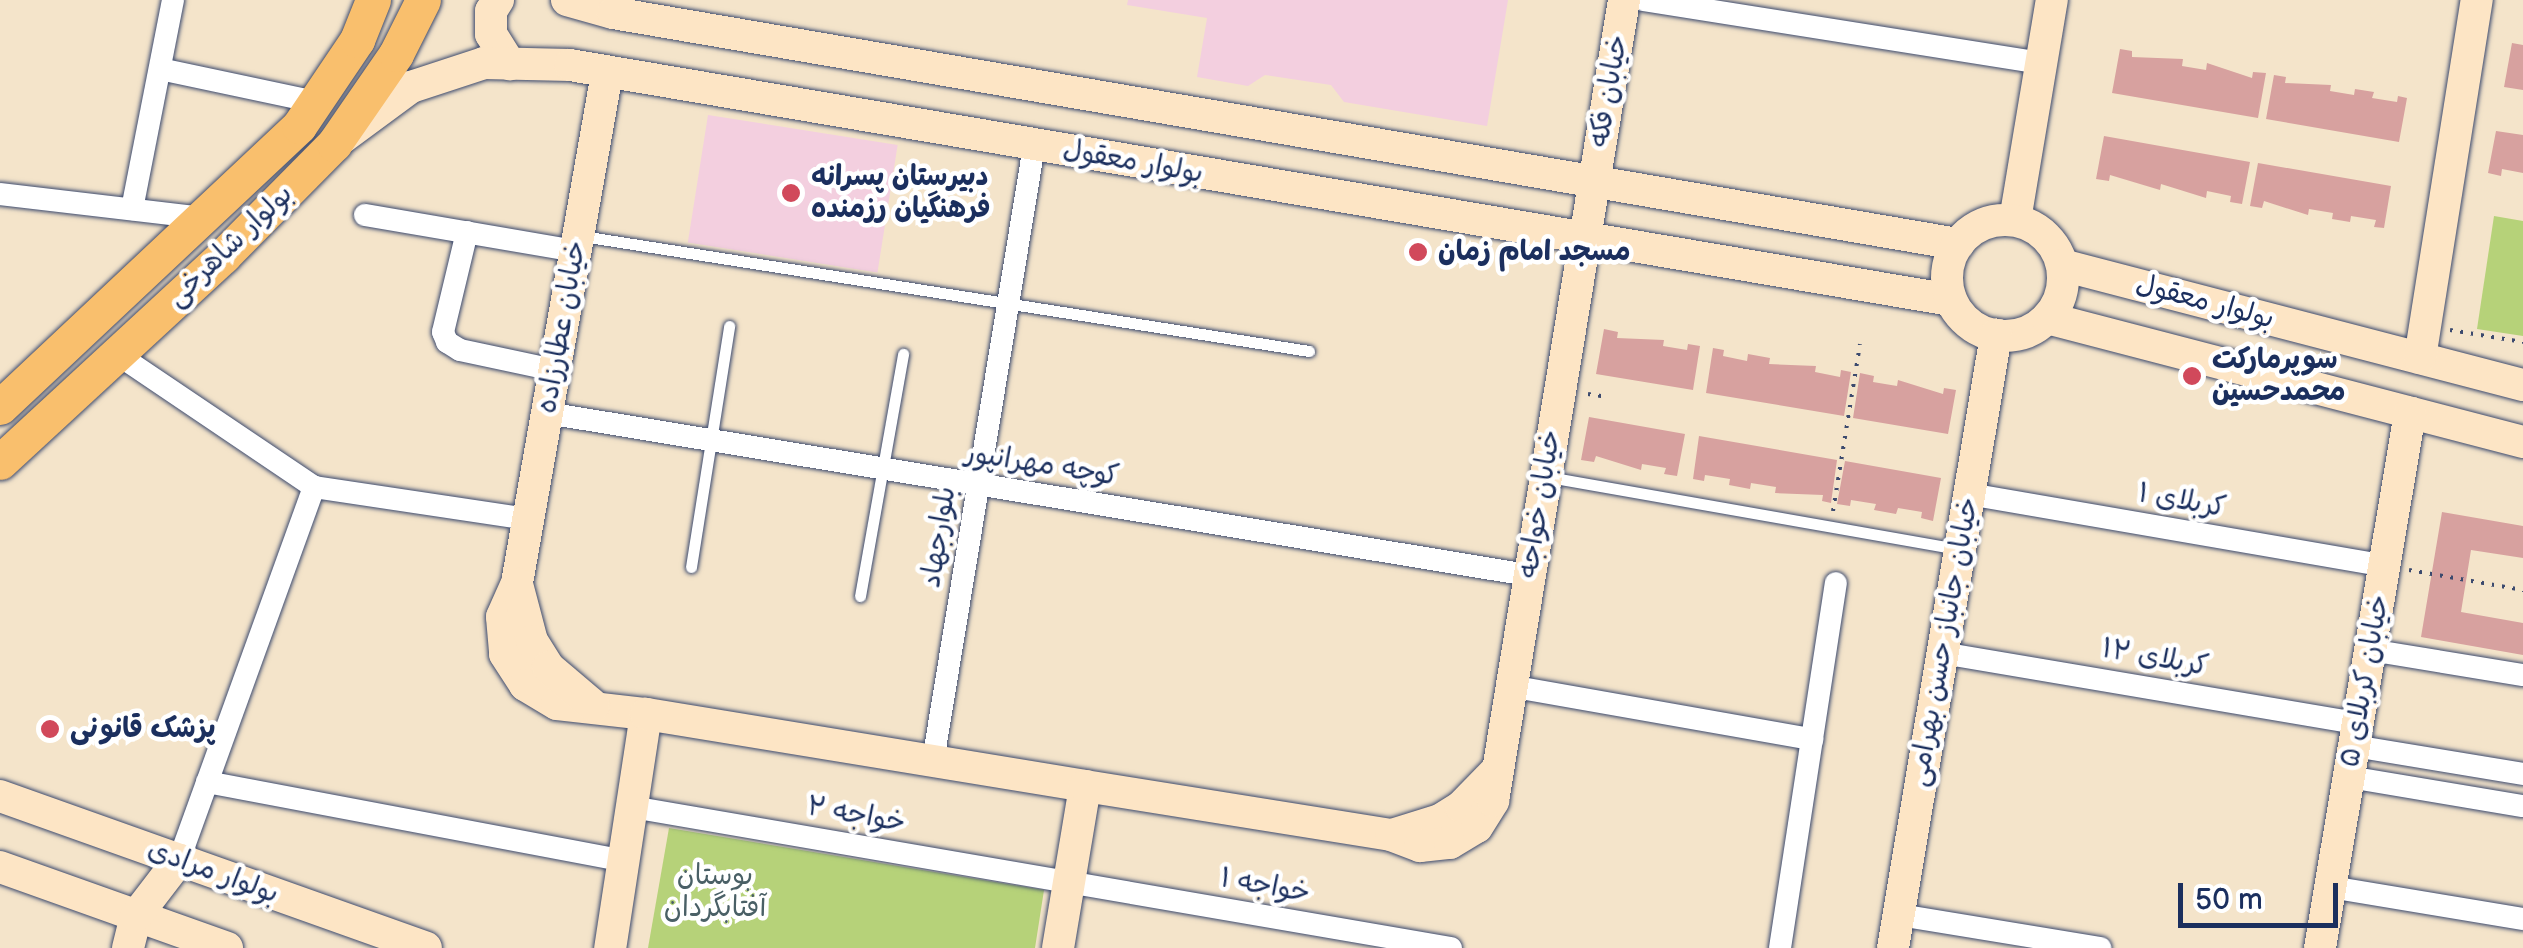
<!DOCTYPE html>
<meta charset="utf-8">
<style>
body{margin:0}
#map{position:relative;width:2523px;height:948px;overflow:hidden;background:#f4e4ca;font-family:"Balsamiq Sans","Playpen Sans Arabic",sans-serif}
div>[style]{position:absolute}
.built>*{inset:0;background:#f3cfdf;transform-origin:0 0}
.green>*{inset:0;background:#b6d279}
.building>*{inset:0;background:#d7a19f}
.path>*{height:4px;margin-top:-2px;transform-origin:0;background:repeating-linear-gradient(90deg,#3c4a6e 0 2.5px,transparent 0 10.5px)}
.roads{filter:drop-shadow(0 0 2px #3c4a6e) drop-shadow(0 0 2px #3c4a6e)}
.lane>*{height:11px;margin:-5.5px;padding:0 5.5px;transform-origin:5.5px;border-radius:5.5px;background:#fff}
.street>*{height:22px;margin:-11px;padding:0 11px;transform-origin:11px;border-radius:11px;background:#fff}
.secondary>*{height:32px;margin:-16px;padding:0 16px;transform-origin:16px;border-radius:16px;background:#fde5c5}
.secondary>.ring{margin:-16px;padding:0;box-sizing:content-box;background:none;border:32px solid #fde5c5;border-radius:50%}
.primary>*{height:35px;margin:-17.5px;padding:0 17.5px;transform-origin:17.5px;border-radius:17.5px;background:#f9bf6d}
.dots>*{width:28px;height:28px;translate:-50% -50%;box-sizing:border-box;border:5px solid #fff;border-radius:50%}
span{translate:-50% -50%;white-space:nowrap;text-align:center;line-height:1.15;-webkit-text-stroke:9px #fff;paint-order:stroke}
.street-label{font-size:28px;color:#1b2f5e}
.poi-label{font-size:28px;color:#1b2f5e;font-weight:700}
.left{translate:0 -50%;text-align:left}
.park-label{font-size:28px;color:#4a6066}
.scale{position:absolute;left:2178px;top:883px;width:160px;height:45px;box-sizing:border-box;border:5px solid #1b2f5e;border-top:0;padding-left:12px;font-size:30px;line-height:35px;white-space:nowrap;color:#1b2f5e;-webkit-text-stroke:8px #fff;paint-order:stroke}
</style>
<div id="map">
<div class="built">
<i style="clip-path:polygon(1128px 0,1508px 0,1487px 126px,1344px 102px,1331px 85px,1265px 75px,1248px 86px,1197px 77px,1207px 18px,1127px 5px)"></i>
<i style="left:708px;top:115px;width:192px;height:129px;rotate:9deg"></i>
</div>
<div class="green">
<i style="clip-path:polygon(2494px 216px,2523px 221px,2523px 336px,2477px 329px)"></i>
<i style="clip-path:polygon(669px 828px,1044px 890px,1035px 948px,648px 948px)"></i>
</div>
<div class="building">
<i style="clip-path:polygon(2512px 43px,2523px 45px,2523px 90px,2504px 87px)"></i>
<i style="clip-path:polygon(2120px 49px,2132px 51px,2132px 57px,2183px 59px,2182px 66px,2206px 70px,2207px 63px,2252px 78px,2253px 72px,2266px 73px,2258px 118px,2112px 93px)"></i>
<i style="clip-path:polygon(2274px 75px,2286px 77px,2285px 83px,2331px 85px,2330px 91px,2354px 95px,2355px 89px,2374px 92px,2372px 98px,2397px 102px,2398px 96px,2407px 98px,2399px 142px,2266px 119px)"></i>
<i style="clip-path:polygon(2496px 131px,2523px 135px,2523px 173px,2502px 169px,2501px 176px,2488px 173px)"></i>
<i style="clip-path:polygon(2104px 136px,2250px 162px,2242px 204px,2230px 202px,2231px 196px,2207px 191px,2206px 198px,2161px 184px,2160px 190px,2110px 175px,2109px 181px,2096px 179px)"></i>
<i style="clip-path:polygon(2258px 163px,2391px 186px,2384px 228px,2374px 227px,2376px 220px,2351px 216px,2350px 222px,2332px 219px,2333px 213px,2309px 209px,2308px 215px,2264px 201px,2262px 208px,2250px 206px)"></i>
<i style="clip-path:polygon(1604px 329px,1618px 332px,1617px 338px,1664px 340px,1663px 346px,1687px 350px,1688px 344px,1700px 346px,1693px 390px,1596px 374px)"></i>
<i style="clip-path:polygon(1713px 348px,1724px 350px,1723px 356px,1747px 361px,1748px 354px,1770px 358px,1769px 364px,1816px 366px,1815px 372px,1840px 377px,1841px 370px,1851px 372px,1844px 416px,1706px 393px)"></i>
<i style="clip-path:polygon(1860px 373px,1874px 376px,1873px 382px,1897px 386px,1898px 380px,1943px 394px,1944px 388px,1956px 390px,1948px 434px,1853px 418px)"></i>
<i style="clip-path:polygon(1589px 417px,1685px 434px,1677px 476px,1664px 474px,1666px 468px,1642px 464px,1641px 470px,1596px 456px,1594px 462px,1581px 460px)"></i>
<i style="clip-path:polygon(1699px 436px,1837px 460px,1831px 503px,1822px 501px,1823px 495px,1775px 493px,1776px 487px,1751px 483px,1750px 489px,1729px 485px,1730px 479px,1705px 475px,1704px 481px,1693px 479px)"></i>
<i style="clip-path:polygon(1845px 461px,1941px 478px,1933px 521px,1921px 518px,1922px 512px,1898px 508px,1896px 514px,1874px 510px,1876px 504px,1851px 500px,1850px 506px,1837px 504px)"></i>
<i style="clip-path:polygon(2442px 512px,2523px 526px,2523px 558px,2471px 550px,2461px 612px,2523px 623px,2523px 655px,2421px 637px)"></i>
</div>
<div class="path">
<i style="left:2450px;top:330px;width:74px;rotate:9.3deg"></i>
<i style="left:1588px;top:394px;width:18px;rotate:9deg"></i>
<i style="left:1833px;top:511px;width:169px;rotate:-80.8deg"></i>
<i style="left:2409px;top:570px;width:116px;rotate:10deg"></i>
</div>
<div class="roads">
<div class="lane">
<i style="left:582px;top:236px;width:736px;rotate:8.99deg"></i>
<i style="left:1549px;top:477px;width:416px;rotate:10deg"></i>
<i style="left:691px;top:567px;width:244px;rotate:-81deg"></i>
<i style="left:860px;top:596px;width:246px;rotate:-79.9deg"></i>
</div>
<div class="street">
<i style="left:1644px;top:0;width:403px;rotate:9deg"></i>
<i style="left:160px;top:69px;width:158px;rotate:12deg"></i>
<i style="left:0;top:194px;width:206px;rotate:6.7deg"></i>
<i style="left:132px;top:209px;width:213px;rotate:-78.9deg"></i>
<i style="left:365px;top:215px;width:213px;rotate:9.7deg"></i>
<i style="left:467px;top:232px;width:103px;rotate:103.5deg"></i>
<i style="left:443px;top:332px;width:11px;rotate:68deg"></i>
<i style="left:447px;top:342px;width:15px;rotate:32deg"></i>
<i style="left:460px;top:350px;width:96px;rotate:12deg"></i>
<i style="left:117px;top:354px;width:238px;rotate:34deg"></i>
<i style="left:314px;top:487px;width:216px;rotate:8.5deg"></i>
<i style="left:547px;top:413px;width:994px;rotate:9.38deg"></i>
<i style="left:1969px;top:494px;width:422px;rotate:9.8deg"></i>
<i style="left:2370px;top:650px;width:155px;rotate:9.3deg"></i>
<i style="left:1942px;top:653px;width:422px;rotate:9.6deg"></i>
<i style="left:1510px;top:686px;width:307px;rotate:10deg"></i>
<i style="left:2354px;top:746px;width:171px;rotate:9.4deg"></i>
<i style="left:933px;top:761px;width:623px;rotate:-80.67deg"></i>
<i style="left:2349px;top:777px;width:176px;rotate:9.5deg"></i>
<i style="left:207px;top:782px;width:424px;rotate:10.7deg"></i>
<i style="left:632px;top:807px;width:831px;rotate:9.77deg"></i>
<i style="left:179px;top:860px;width:397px;rotate:-70.1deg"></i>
<i style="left:2330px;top:887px;width:196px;rotate:9.4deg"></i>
<i style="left:1899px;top:915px;width:204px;rotate:9.3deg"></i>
<i style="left:1780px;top:948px;width:369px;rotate:-81.3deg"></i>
</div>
<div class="secondary">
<i style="left:498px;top:0;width:13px;rotate:122deg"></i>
<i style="left:491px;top:11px;width:23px;rotate:90deg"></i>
<i style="left:491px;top:34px;width:36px;rotate:58deg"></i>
<i style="left:567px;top:0;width:48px;rotate:15.8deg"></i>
<i style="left:613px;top:13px;width:1365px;rotate:9.75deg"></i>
<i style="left:607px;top:73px;width:518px;rotate:100.01deg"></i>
<i style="left:517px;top:583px;width:37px;rotate:114deg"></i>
<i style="left:502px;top:617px;width:37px;rotate:85deg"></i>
<i style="left:505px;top:654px;width:37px;rotate:57deg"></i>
<i style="left:525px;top:685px;width:37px;rotate:31deg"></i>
<i style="left:557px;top:704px;width:90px;rotate:6.4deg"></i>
<i style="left:646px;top:714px;width:237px;rotate:98.7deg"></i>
<i style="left:342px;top:138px;width:86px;rotate:-36.5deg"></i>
<i style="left:411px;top:87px;width:77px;rotate:-18.2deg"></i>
<i style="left:484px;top:63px;width:86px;rotate:1.3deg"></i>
<i style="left:570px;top:65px;width:1401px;rotate:9.66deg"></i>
<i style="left:2015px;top:220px;width:223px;rotate:-80.5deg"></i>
<i class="ring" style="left:1947px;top:220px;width:84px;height:84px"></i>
<i style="left:2062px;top:265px;width:476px;rotate:14.6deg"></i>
<i style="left:2047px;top:318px;width:492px;rotate:14.6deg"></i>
<i style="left:2420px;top:358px;width:363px;rotate:-81deg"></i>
<i style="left:517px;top:584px;width:59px;rotate:75.3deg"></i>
<i style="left:532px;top:641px;width:31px;rotate:58deg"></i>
<i style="left:548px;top:667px;width:60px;rotate:40.3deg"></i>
<i style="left:646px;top:714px;width:445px;rotate:9.3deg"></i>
<i style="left:0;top:796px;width:452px;rotate:19.6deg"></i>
<i style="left:1395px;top:834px;width:47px;rotate:-17.3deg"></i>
<i style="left:1440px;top:820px;width:25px;rotate:-32deg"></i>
<i style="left:1461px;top:807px;width:49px;rotate:-45.8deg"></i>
<i style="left:0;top:867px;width:241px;rotate:19.6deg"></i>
<i style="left:128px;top:948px;width:33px;rotate:-76deg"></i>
<i style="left:136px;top:916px;width:71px;rotate:-52.5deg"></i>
<i style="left:1058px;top:948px;width:164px;rotate:-80.5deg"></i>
<i style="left:1085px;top:786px;width:310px;rotate:9.1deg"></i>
<i style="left:1391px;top:835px;width:31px;rotate:21deg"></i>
<i style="left:1420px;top:846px;width:30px;rotate:-6deg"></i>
<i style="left:1450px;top:843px;width:31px;rotate:-31deg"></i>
<i style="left:1477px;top:827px;width:31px;rotate:-58deg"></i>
<i style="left:1493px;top:801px;width:812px;rotate:-80.71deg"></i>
<i style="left:1893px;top:948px;width:622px;rotate:-80.46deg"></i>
<i style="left:2320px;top:948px;width:543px;rotate:-80.45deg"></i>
</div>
<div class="primary">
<i style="left:0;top:407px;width:410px;rotate:-43.2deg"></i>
<i style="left:299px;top:126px;width:104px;rotate:-56deg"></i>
<i style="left:357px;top:40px;width:43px;rotate:-68.2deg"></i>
<i style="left:0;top:462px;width:304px;rotate:-42.7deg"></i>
<i style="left:223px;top:256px;width:158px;rotate:-45.3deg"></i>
<i style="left:334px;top:144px;width:109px;rotate:-55.4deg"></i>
<i style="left:396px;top:54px;width:60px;rotate:-63.4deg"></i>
</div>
</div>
<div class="dots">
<i style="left:791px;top:193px;background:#d1495b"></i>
<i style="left:1418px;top:252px;background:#d1495b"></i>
<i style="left:2192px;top:376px;background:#d1495b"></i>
<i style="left:50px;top:729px;background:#d1495b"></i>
</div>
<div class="street-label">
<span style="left:1609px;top:91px;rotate:-80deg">خیابان فکه</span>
<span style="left:1133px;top:162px;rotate:10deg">بولوار معقول</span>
<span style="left:230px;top:246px;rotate:-44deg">بولوار شاهرخی</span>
<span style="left:2205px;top:302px;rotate:15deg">بولوار معقول</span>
<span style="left:562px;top:327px;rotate:-80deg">خیابان عطارزاده</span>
<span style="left:1042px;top:465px;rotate:9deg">کوچه مهرانپور</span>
<span style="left:2182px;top:501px;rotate:10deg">کربلای ۱</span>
<span style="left:1540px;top:504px;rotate:-81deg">خیابان خواجه</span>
<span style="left:939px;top:537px;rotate:-81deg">بلوارجهاد</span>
<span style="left:1944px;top:642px;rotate:-80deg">خیابان جانباز حسن بهرامی</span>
<span style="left:2155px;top:658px;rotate:10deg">کربلای ۱۲</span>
<span style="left:2365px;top:681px;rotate:-80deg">خیابان کربلای ۵</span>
<span style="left:856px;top:815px;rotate:10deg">خواجه ۲</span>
<span style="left:213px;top:872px;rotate:20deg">بولوار مرادی</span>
<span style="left:1265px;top:886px;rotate:10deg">خواجه ۱</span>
</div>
<div class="poi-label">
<span class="left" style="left:811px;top:193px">دبیرستان پسرانه<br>فرهنگیان رزمنده</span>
<span class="left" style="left:1438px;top:252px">مسجد امام زمان</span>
<span class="left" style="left:2212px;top:376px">سوپرمارکت<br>محمدحسین</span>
<span class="left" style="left:70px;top:729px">پزشک قانونی</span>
</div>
<div class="park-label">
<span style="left:715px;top:892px">بوستان<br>آفتابگردان</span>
</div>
<div class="scale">50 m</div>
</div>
